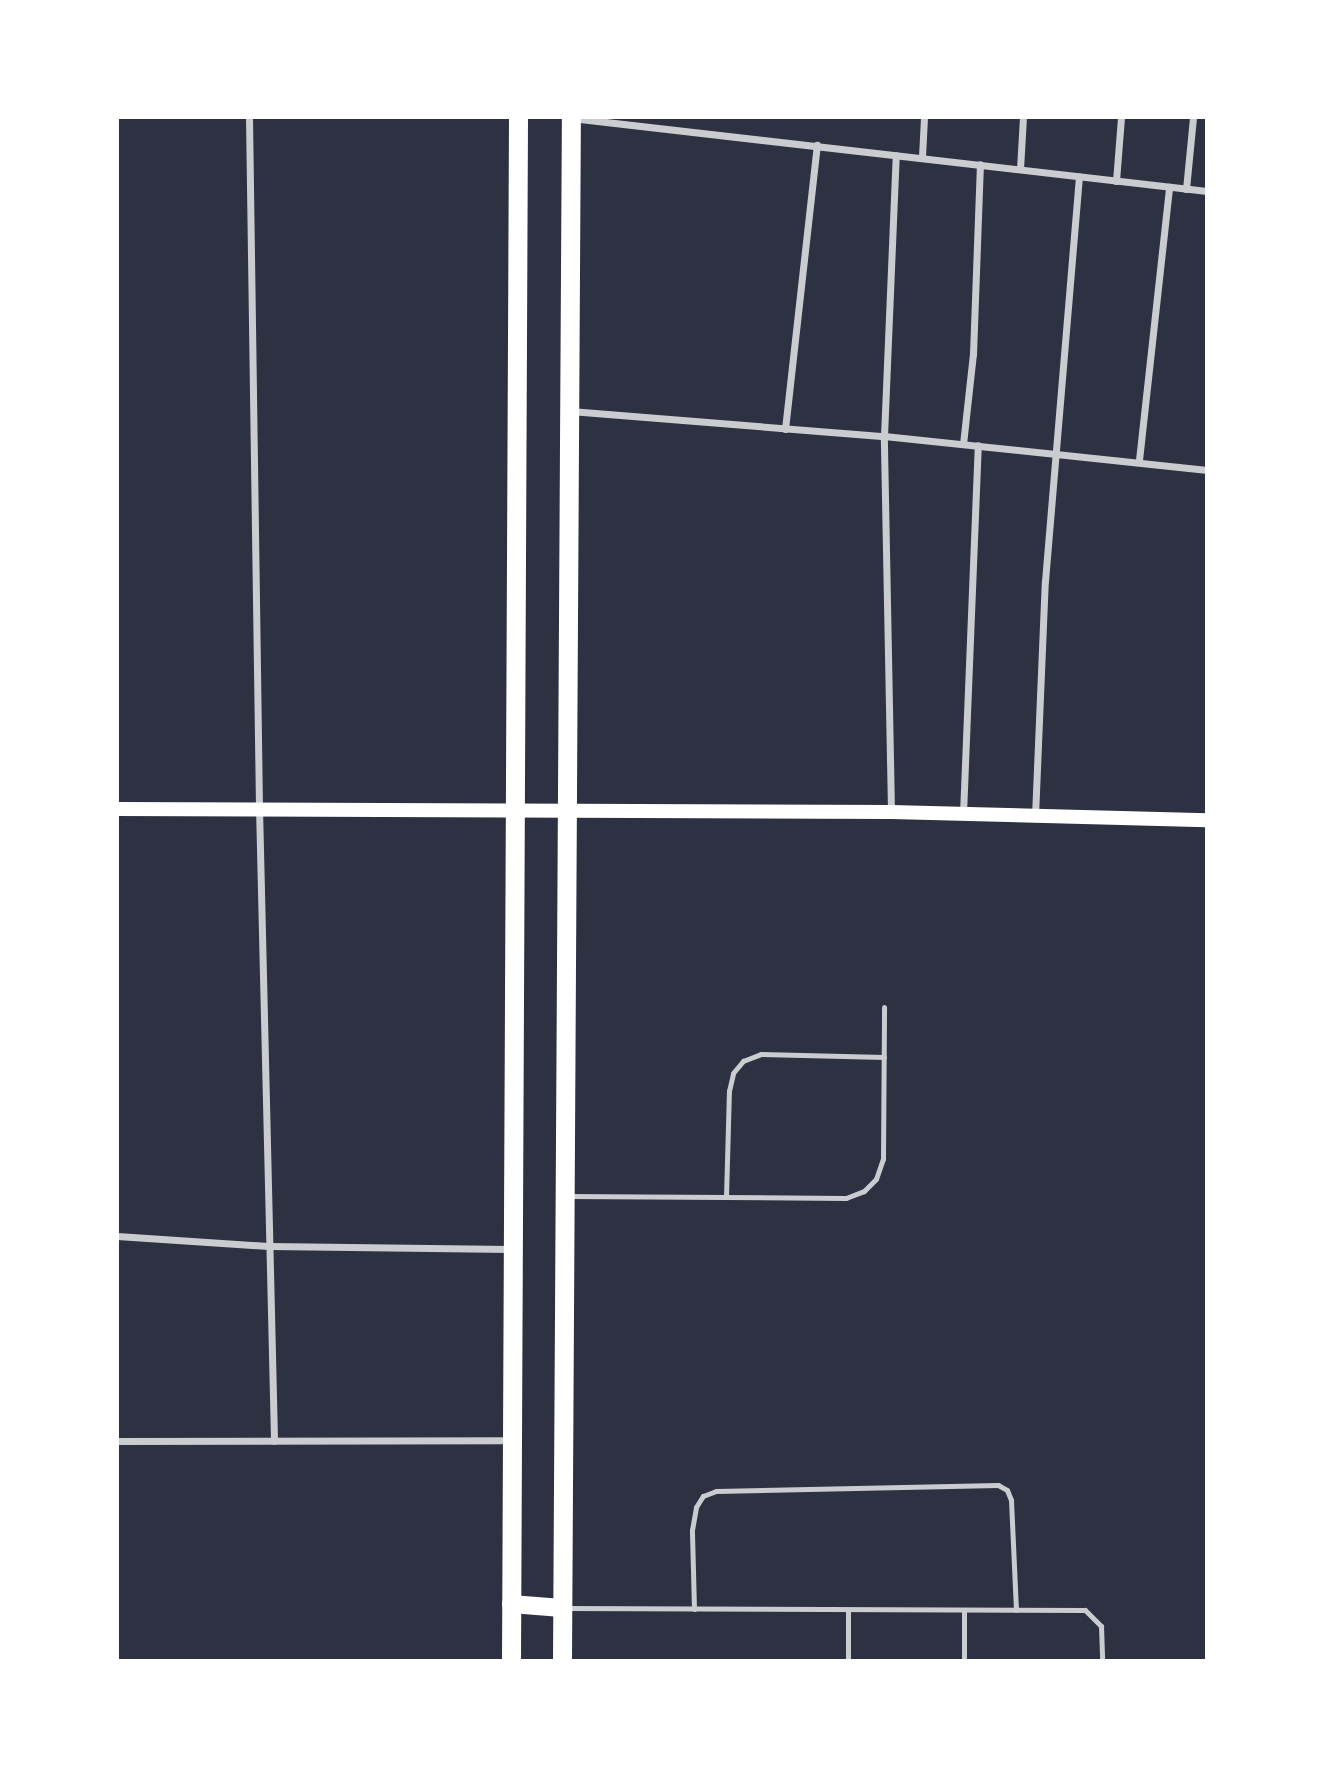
<!DOCTYPE html>
<style>
body{margin:0}
#map{position:relative;width:1324px;height:1778px;overflow:hidden;background:#2d3142;font-family:Quicksand,sans-serif}
div>[style]{position:absolute}
.service>*{height:5px;margin:-2.5px;padding:0 2.5px;transform-origin:2.5px;border-radius:2.5px;background:#caccd0}
.minor>*{height:7px;margin:-3.5px;padding:0 3.5px;transform-origin:3.5px;border-radius:3.5px;background:#caccd0}
.secondary>*{height:14px;margin:-7px;padding:0 7px;transform-origin:7px;border-radius:7px;background:#fff}
.primary>*{height:18px;margin:-9px;padding:0 9px;transform-origin:9px;border-radius:9px;background:#fff}
.trunk>*{height:19px;margin:-9.5px;padding:0 9.5px;transform-origin:9.5px;border-radius:9.5px;background:#fff}
span{translate:-50% -50%;white-space:nowrap;text-align:center;line-height:1.15;-webkit-text-stroke:5px #fff;paint-order:stroke}
.frame{position:absolute;inset:0;border:119px solid #fff;pointer-events:none}
</style>
<div id="map">
<div class="service">
<i style="left:567px;top:1196px;width:279px;rotate:0.4deg"></i>
<i style="left:846px;top:1198px;width:19px;rotate:-21deg"></i>
<i style="left:864px;top:1191px;width:17px;rotate:-45deg"></i>
<i style="left:876px;top:1179px;width:21px;rotate:-71deg"></i>
<i style="left:883px;top:1159px;width:152px;rotate:-89.6deg"></i>
<i style="left:726px;top:1197px;width:106px;rotate:-88.4deg"></i>
<i style="left:729px;top:1091px;width:18px;rotate:-77deg"></i>
<i style="left:733px;top:1073px;width:16px;rotate:-50deg"></i>
<i style="left:743px;top:1061px;width:19px;rotate:-21deg"></i>
<i style="left:761px;top:1054px;width:123px;rotate:1.4deg"></i>
<i style="left:565px;top:1608px;width:520px;rotate:0.22deg"></i>
<i style="left:1085px;top:1610px;width:23px;rotate:45deg"></i>
<i style="left:1101px;top:1626px;width:35px;rotate:88deg"></i>
<i style="left:694px;top:1609px;width:79px;rotate:-91.5deg"></i>
<i style="left:692px;top:1530px;width:23px;rotate:-80deg"></i>
<i style="left:696px;top:1507px;width:13px;rotate:-58deg"></i>
<i style="left:703px;top:1496px;width:14px;rotate:-21deg"></i>
<i style="left:716px;top:1491px;width:282px;rotate:-1.2deg"></i>
<i style="left:998px;top:1485px;width:10px;rotate:29deg"></i>
<i style="left:1007px;top:1490px;width:11px;rotate:68deg"></i>
<i style="left:1011px;top:1500px;width:110px;rotate:87.4deg"></i>
<i style="left:964px;top:1610px;width:51px;rotate:90deg"></i>
<i style="left:848px;top:1661px;width:51px;rotate:-90deg"></i>
</div>
<div class="minor">
<i style="left:249px;top:117px;width:690px;rotate:89.17deg"></i>
<i style="left:259px;top:807px;width:634px;rotate:88.64deg"></i>
<i style="left:571px;top:118px;width:640px;rotate:6.55deg"></i>
<i style="left:922px;top:157px;width:40px;rotate:-87.1deg"></i>
<i style="left:1020px;top:169px;width:52px;rotate:-86.7deg"></i>
<i style="left:1116px;top:181px;width:64px;rotate:-85.5deg"></i>
<i style="left:1186px;top:189px;width:72px;rotate:-84.4deg"></i>
<i style="left:570px;top:411px;width:315px;rotate:4.6deg"></i>
<i style="left:884px;top:436px;width:325px;rotate:6deg"></i>
<i style="left:785px;top:429px;width:286px;rotate:-83.6deg"></i>
<i style="left:963px;top:444px;width:91px;rotate:-83.7deg"></i>
<i style="left:973px;top:354px;width:190px;rotate:-87.9deg"></i>
<i style="left:1139px;top:460px;width:275px;rotate:-83.7deg"></i>
<i style="left:891px;top:811px;width:375px;rotate:-91.1deg"></i>
<i style="left:884px;top:436px;width:281px;rotate:-87.6deg"></i>
<i style="left:963px;top:814px;width:369px;rotate:-87.7deg"></i>
<i style="left:1035px;top:816px;width:235px;rotate:-87.6deg"></i>
<i style="left:1045px;top:581px;width:406px;rotate:-85.2deg"></i>
<i style="left:117px;top:1236px;width:152px;rotate:3.8deg"></i>
<i style="left:269px;top:1246px;width:243px;rotate:0.7deg"></i>
<i style="left:117px;top:1441px;width:395px;rotate:-0.1deg"></i>
</div>
<div class="secondary">
<i style="left:117px;top:809px;width:774px;rotate:0.22deg"></i>
<i style="left:891px;top:812px;width:316px;rotate:1.5deg"></i>
</div>
<div class="primary">
<i style="left:511px;top:1604px;width:51px;rotate:4.5deg"></i>
</div>
<div class="trunk">
<i style="left:511px;top:1661px;width:1544px;rotate:-89.74deg"></i>
<i style="left:562px;top:1661px;width:1544px;rotate:-89.67deg"></i>
</div>
<div class="frame"></div>
</div>
